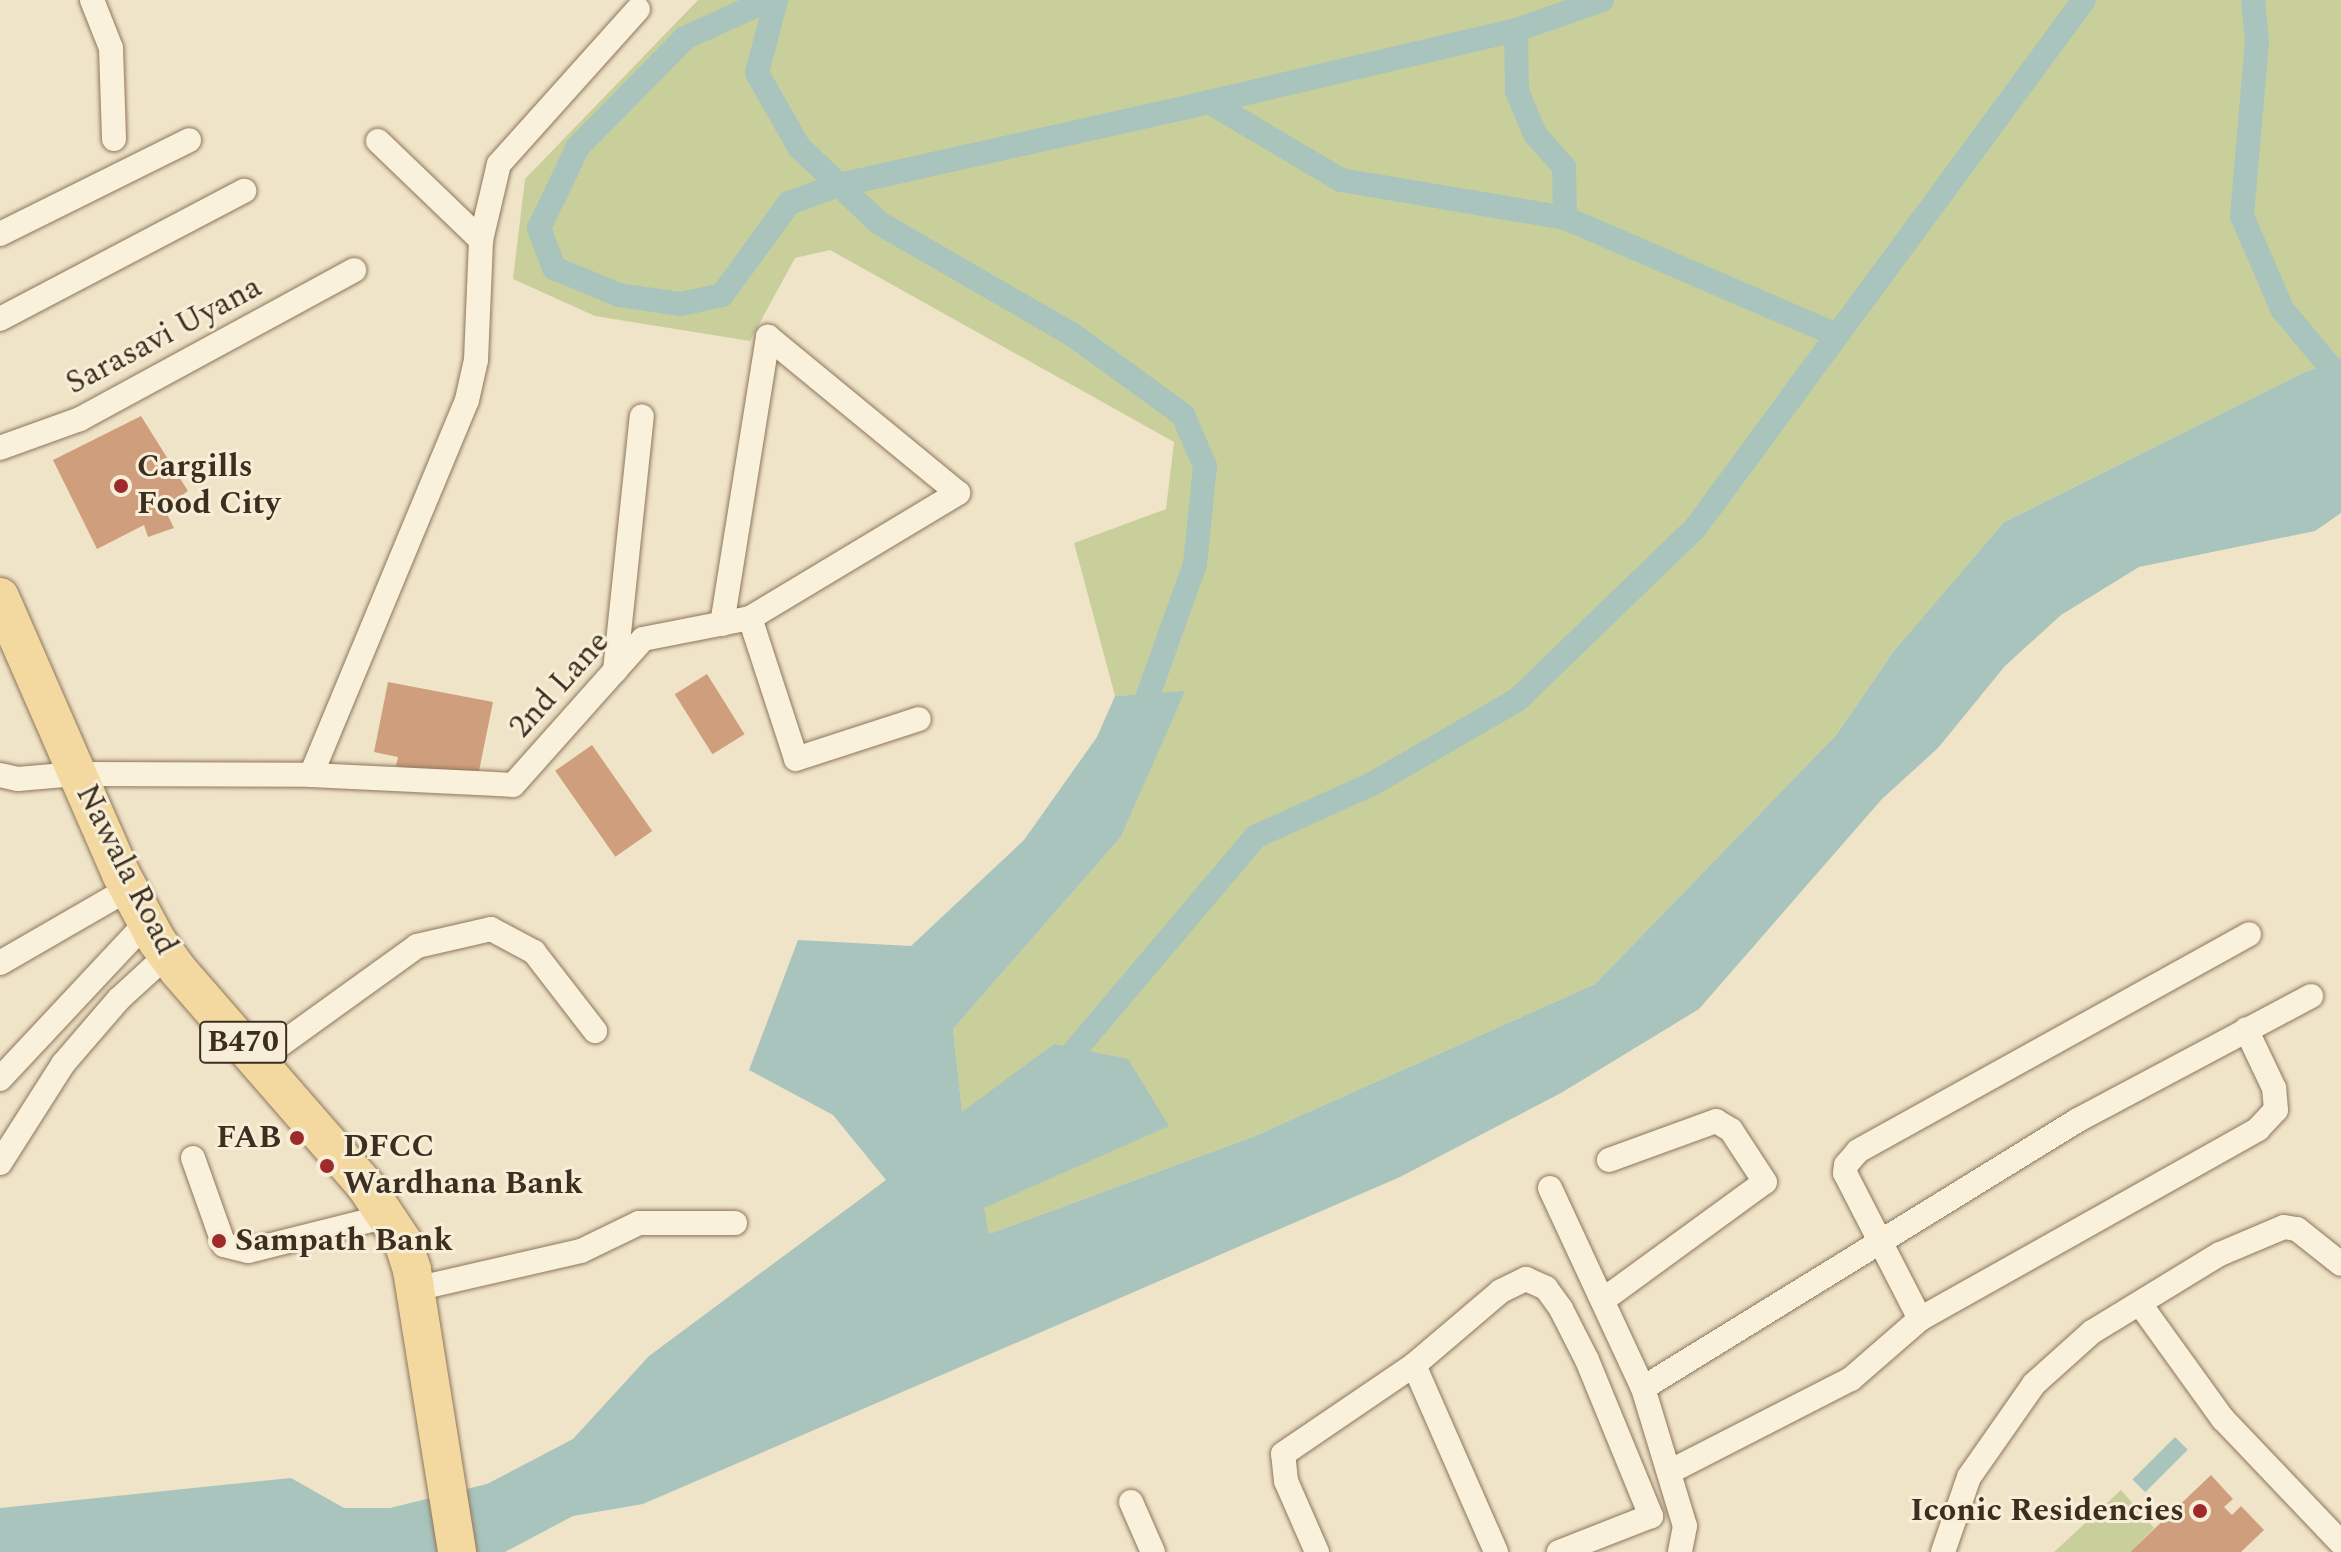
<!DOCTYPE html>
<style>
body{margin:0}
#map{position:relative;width:2341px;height:1552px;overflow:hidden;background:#f0e4c8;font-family:Spectral,serif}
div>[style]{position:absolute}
.green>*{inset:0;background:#c9cf9b}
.water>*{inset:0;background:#a9c4bc;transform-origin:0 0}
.canal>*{height:24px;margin:-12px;padding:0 12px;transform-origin:12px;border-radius:12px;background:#a9c4bc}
.building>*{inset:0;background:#cf9f7d;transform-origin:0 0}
.roads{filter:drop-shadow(0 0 2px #8d765c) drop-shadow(0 0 2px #8d765c)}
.street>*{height:24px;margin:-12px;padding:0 12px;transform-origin:12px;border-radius:12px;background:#faf1dc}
.primary>*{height:38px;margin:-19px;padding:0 19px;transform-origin:19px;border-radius:19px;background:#f3d9a0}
.dots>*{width:22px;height:22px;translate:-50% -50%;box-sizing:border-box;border:4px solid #f7eed8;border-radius:50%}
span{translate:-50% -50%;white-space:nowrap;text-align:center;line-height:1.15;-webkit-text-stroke:6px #f7eed8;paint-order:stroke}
.shield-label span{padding:2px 6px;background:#f7eed8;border:2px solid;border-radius:6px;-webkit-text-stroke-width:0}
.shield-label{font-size:30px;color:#3d2e20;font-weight:700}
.street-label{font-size:32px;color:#3d2e20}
.poi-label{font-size:32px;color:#3d2e20;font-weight:700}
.left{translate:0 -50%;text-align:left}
.right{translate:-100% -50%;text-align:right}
</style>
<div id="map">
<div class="green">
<i style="clip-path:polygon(698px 0,2341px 0,2341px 358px,2303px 373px,2004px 522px,1893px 652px,1837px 734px,1595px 984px,1255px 1136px,989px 1234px,983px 1208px,1168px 1126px,962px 1114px,953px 1029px,1121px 837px,1184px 692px,1115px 696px,1074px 543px,1166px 509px,1174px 442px,830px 250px,795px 258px,750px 341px,595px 316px,513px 279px,525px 179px)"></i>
<i style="clip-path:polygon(2121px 1490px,2154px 1528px,2130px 1552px,2054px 1552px)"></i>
</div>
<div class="water">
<i style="clip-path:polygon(2341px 358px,2341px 513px,2315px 531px,2139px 567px,2061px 615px,2005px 666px,1938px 748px,1882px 799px,1699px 1009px,1561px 1093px,1400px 1177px,643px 1504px,573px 1516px,505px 1552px,0 1552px,0 1508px,291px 1478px,344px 1508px,390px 1508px,487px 1484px,573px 1439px,649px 1356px,886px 1180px,833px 1115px,749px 1070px,798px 940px,911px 946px,1024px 840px,1097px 737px,1115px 696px,1185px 691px,1121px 837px,953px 1029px,962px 1112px,1054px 1044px,1128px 1059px,1169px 1126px,984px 1208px,989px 1234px,1255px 1136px,1595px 984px,1837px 734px,1893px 652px,2004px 522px,2303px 373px)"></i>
<i style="left:2175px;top:1437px;width:18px;height:60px;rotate:45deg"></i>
</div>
<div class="canal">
<i style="left:768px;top:0;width:91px;rotate:155.4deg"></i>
<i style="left:685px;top:38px;width:153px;rotate:134.5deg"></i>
<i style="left:578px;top:147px;width:90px;rotate:115.7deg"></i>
<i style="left:539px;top:228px;width:43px;rotate:69.4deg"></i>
<i style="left:554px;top:268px;width:70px;rotate:22.6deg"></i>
<i style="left:619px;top:295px;width:63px;rotate:8.3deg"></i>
<i style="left:681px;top:304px;width:42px;rotate:-12.4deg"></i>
<i style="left:722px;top:295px;width:114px;rotate:-53.9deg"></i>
<i style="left:789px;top:203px;width:53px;rotate:-19.8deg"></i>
<i style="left:839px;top:185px;width:379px;rotate:-12.6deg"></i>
<i style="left:1209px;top:102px;width:153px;rotate:30.6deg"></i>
<i style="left:1341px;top:180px;width:227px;rotate:9.6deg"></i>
<i style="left:1565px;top:218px;width:296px;rotate:23.3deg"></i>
<i style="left:776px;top:0;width:75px;rotate:104.6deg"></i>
<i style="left:757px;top:73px;width:85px;rotate:60.4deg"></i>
<i style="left:799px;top:147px;width:110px;rotate:43.5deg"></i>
<i style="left:879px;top:223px;width:224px;rotate:30deg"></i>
<i style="left:1073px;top:335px;width:136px;rotate:36deg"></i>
<i style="left:1183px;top:415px;width:56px;rotate:66.7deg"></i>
<i style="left:1205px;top:466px;width:99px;rotate:95.8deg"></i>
<i style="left:1195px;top:564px;width:169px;rotate:109.7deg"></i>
<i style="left:2253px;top:0;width:41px;rotate:84.4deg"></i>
<i style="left:2257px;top:41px;width:176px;rotate:94.9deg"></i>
<i style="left:2242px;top:216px;width:101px;rotate:66.7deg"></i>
<i style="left:2282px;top:309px;width:92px;rotate:50.3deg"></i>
<i style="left:1516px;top:30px;width:61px;rotate:89.1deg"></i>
<i style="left:1517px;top:91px;width:47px;rotate:67.3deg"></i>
<i style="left:1535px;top:134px;width:44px;rotate:48.7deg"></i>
<i style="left:1564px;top:167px;width:51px;rotate:88.9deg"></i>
<i style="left:1209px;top:102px;width:315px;rotate:-13.2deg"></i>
<i style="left:1516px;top:30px;width:91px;rotate:-19.2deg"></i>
<i style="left:1055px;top:1074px;width:310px;rotate:-49.8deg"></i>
<i style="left:1255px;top:837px;width:128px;rotate:-24.4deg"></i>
<i style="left:1372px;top:784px;width:168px;rotate:-30.1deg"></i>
<i style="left:1517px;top:700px;width:249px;rotate:-44deg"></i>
<i style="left:1696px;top:527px;width:654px;rotate:-53.64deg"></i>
</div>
<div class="building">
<i style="clip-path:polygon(141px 416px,188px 491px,164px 508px,174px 528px,148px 537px,144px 525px,97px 549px,53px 460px)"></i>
<i style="left:707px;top:674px;width:71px;height:38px;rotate:58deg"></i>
<i style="clip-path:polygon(388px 682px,493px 702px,477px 781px,396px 766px,398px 757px,374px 752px)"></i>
<i style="left:592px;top:745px;width:105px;height:45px;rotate:55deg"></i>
<i style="clip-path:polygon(2211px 1475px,2233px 1499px,2224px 1507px,2232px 1515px,2241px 1506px,2264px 1530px,2241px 1552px,2130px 1552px)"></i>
</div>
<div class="roads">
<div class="street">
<i style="left:92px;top:0;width:52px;rotate:68.4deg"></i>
<i style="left:111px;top:48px;width:91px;rotate:88.1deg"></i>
<i style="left:378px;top:141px;width:143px;rotate:43.9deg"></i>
<i style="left:0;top:234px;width:211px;rotate:-26.4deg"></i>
<i style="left:0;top:319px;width:276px;rotate:-27.7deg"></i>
<i style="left:0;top:448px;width:85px;rotate:-19.9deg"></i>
<i style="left:80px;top:419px;width:312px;rotate:-28.5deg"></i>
<i style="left:750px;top:618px;width:148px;rotate:71.9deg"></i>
<i style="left:796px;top:759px;width:129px;rotate:-18deg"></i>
<i style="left:722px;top:624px;width:291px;rotate:-80.9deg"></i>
<i style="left:615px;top:671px;width:256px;rotate:-84deg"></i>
<i style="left:0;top:775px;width:18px;rotate:13deg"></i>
<i style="left:18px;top:779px;width:58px;rotate:-4.9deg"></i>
<i style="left:76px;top:774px;width:235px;rotate:0.2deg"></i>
<i style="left:311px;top:775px;width:202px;rotate:2.8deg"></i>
<i style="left:513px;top:785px;width:195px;rotate:-48.3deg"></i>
<i style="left:643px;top:639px;width:109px;rotate:-11.1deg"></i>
<i style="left:750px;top:618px;width:243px;rotate:-31deg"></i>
<i style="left:958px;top:493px;width:246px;rotate:-140.6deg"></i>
<i style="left:311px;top:775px;width:406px;rotate:-67.4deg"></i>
<i style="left:467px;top:400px;width:41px;rotate:-77.3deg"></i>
<i style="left:476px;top:360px;width:120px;rotate:-87.6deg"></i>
<i style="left:481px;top:240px;width:78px;rotate:-76.7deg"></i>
<i style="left:499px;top:164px;width:208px;rotate:-48.1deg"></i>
<i style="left:0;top:963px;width:148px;rotate:-30deg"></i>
<i style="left:259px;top:1060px;width:195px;rotate:-35.8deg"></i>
<i style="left:417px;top:946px;width:76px;rotate:-12.9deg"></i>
<i style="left:491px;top:929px;width:49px;rotate:28.1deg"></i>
<i style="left:534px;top:952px;width:100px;rotate:52.3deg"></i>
<i style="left:0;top:1079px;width:214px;rotate:-46.9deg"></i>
<i style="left:193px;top:1158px;width:92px;rotate:70.4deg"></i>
<i style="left:224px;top:1245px;width:25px;rotate:14deg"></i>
<i style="left:248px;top:1251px;width:143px;rotate:-14.1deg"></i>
<i style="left:0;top:1163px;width:117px;rotate:-57.5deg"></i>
<i style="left:63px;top:1064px;width:86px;rotate:-49.3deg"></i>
<i style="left:119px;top:999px;width:65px;rotate:-42.5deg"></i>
<i style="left:1550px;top:1188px;width:221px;rotate:65.1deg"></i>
<i style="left:1643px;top:1388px;width:144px;rotate:73.1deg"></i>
<i style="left:1685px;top:1526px;width:26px;rotate:101deg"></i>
<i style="left:415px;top:1289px;width:170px;rotate:-12.9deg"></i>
<i style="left:581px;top:1251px;width:64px;rotate:-25.8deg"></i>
<i style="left:639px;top:1223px;width:96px"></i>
<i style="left:1603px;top:1300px;width:200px;rotate:-36.1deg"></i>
<i style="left:1765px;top:1182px;width:62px;rotate:-123.2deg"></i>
<i style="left:1731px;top:1130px;width:17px;rotate:-149deg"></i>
<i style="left:1716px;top:1121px;width:114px;rotate:160deg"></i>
<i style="left:2140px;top:1304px;width:142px;rotate:54.2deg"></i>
<i style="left:2223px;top:1419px;width:171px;rotate:46.4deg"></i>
<i style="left:1920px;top:1319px;width:164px;rotate:-117.2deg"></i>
<i style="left:1845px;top:1173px;width:8px;rotate:-83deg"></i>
<i style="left:1846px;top:1165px;width:18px;rotate:-49deg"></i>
<i style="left:1858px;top:1151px;width:447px;rotate:-29deg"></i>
<i style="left:1414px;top:1365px;width:114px;rotate:-40.4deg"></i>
<i style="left:1501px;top:1291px;width:28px;rotate:-26deg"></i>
<i style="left:1526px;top:1279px;width:22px;rotate:24deg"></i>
<i style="left:1546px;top:1288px;width:26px;rotate:54deg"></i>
<i style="left:1561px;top:1309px;width:57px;rotate:63deg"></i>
<i style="left:1587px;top:1360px;width:169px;rotate:67.7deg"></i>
<i style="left:1651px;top:1516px;width:99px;rotate:158.6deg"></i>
<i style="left:1643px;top:1388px;width:511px;rotate:-31.64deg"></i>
<i style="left:2078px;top:1120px;width:264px;rotate:-28deg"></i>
<i style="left:1669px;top:1472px;width:204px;rotate:-27.1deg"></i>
<i style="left:1851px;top:1379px;width:91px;rotate:-41deg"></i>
<i style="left:1920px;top:1319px;width:388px;rotate:-29.3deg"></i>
<i style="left:2258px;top:1129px;width:26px;rotate:-47deg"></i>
<i style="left:2276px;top:1110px;width:22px;rotate:-95deg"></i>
<i style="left:2274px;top:1088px;width:65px;rotate:-115.4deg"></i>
<i style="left:1131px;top:1502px;width:55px;rotate:66.3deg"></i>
<i style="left:1317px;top:1552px;width:77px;rotate:-113.6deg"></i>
<i style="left:1286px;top:1481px;width:27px;rotate:-96deg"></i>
<i style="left:1283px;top:1454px;width:158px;rotate:-34.2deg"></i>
<i style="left:1414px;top:1365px;width:204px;rotate:66.3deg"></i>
<i style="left:1943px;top:1552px;width:79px;rotate:-70.9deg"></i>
<i style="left:1969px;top:1477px;width:113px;rotate:-55deg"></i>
<i style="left:2034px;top:1384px;width:78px;rotate:-41.9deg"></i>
<i style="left:2092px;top:1332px;width:150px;rotate:-31.4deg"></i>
<i style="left:2220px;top:1254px;width:69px;rotate:-22.9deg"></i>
<i style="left:2284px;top:1227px;width:13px;rotate:9deg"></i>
<i style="left:2297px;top:1229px;width:56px;rotate:38.5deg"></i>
</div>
<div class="primary">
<i style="left:0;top:597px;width:302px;rotate:66.4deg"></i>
<i style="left:121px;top:874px;width:76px;rotate:61.8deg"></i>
<i style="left:157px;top:941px;width:36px;rotate:54deg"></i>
<i style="left:178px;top:970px;width:285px;rotate:49deg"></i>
<i style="left:365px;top:1185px;width:69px;rotate:56.3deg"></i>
<i style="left:403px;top:1242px;width:29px;rotate:72deg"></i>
<i style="left:412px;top:1270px;width:286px;rotate:80.9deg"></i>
</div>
</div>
<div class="dots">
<i style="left:121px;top:486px;background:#9e2a2b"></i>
<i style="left:297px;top:1138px;background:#9e2a2b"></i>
<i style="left:327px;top:1166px;background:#9e2a2b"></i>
<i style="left:219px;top:1241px;background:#9e2a2b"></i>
<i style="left:2200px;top:1511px;background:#9e2a2b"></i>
</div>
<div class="shield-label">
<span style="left:243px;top:1042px">B470</span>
</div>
<div class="street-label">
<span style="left:164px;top:336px;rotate:-28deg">Sarasavi Uyana</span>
<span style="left:560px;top:685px;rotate:-48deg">2nd Lane</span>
<span style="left:126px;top:870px;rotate:63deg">Nawala Road</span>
</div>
<div class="poi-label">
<span class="left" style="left:137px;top:486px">Cargills<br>Food City</span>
<span class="right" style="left:281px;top:1138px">FAB</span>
<span class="left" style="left:343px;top:1166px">DFCC<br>Wardhana Bank</span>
<span class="left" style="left:235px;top:1241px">Sampath Bank</span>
<span class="right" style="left:2184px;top:1511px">Iconic Residencies</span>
</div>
</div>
